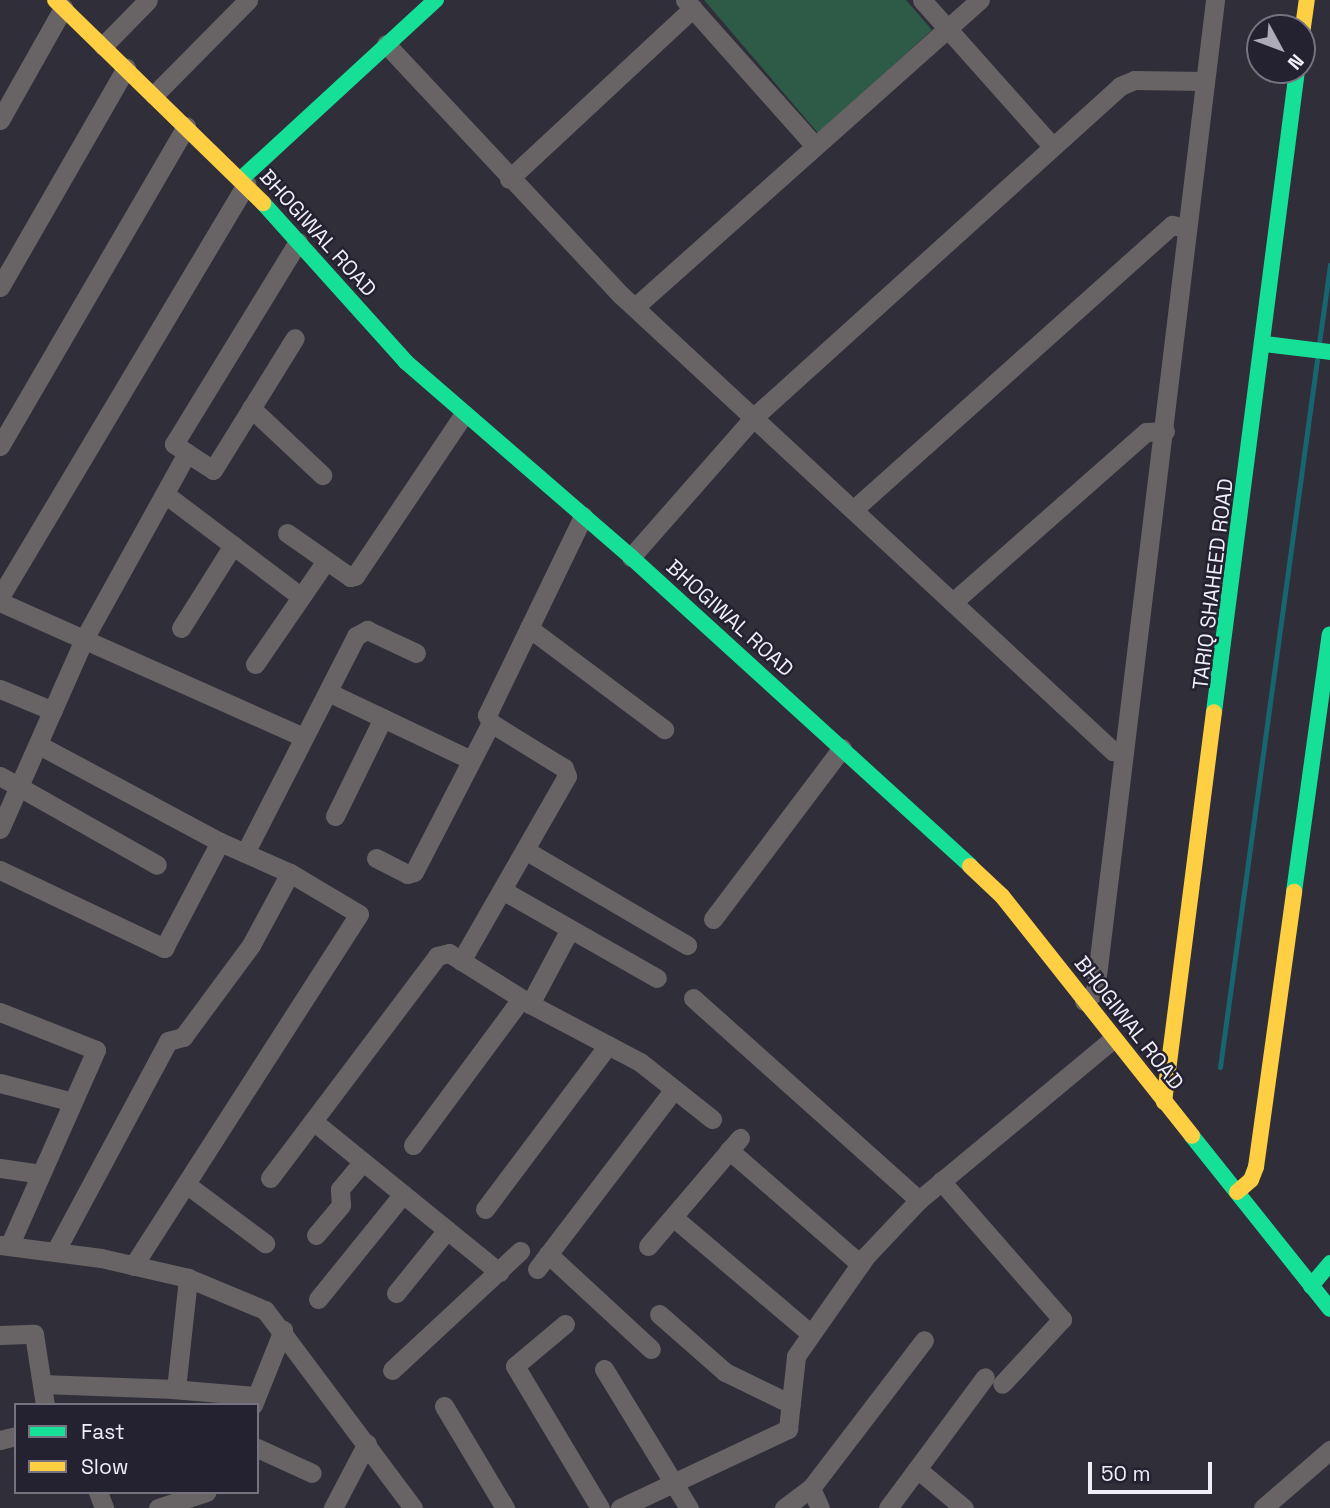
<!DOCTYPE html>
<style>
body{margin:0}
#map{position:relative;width:1330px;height:1508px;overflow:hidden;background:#302e38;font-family:"Space Grotesk",sans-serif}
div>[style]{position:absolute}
.green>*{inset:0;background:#2e5b48}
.stream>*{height:5px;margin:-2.5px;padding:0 2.5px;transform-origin:2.5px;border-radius:2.5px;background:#166570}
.street>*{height:19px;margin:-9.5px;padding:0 9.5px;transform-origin:9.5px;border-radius:9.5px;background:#686466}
.fast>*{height:16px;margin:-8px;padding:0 8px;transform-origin:8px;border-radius:8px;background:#16e098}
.slow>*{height:16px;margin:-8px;padding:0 8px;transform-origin:8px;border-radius:8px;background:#ffcf43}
span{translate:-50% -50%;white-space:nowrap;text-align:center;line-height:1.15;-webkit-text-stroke:5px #242130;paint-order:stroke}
.street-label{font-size:21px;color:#f0eef9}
.legend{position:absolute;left:14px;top:1403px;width:245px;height:91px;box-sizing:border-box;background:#242130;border:2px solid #767380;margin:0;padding:9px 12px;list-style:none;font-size:21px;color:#f0eef9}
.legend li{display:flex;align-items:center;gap:14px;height:35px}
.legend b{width:35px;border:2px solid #767380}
.north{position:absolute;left:1246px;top:14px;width:70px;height:70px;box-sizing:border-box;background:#242130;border:2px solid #767380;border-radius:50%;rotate:131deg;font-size:19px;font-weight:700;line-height:28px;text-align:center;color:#f0eef9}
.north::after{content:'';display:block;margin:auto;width:24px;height:32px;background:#adabb5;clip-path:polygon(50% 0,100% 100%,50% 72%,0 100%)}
.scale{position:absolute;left:1088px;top:1462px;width:124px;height:32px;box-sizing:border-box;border:4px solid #f0eef9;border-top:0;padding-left:9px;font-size:21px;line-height:24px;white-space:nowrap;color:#f0eef9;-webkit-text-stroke:5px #242130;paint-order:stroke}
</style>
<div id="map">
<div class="green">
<i style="clip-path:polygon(704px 0,906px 0,932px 30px,818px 133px)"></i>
</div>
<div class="stream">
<i style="left:1319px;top:343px;width:79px;rotate:-82deg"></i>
<i style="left:1220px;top:1067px;width:714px;rotate:-82.19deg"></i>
</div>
<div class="street">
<i style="left:685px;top:0;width:194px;rotate:48.3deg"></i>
<i style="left:922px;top:0;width:195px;rotate:48.3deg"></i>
<i style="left:386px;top:44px;width:344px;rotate:46.9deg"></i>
<i style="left:621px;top:295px;width:671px;rotate:42.83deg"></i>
<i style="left:1113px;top:751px;width:11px;rotate:10deg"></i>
<i style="left:103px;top:46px;width:64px;rotate:-45.6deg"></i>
<i style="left:154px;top:95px;width:134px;rotate:-45.3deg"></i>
<i style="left:0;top:120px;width:129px;rotate:-60.6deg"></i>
<i style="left:509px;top:179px;width:251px;rotate:-42.9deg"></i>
<i style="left:0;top:287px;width:253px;rotate:-60.1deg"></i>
<i style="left:635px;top:307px;width:462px;rotate:-41.7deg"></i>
<i style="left:251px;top:408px;width:98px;rotate:43.3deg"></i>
<i style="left:0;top:446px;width:370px;rotate:-59.8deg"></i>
<i style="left:187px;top:453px;width:31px;rotate:33deg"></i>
<i style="left:213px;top:470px;width:155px;rotate:-58.2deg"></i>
<i style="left:165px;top:494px;width:169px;rotate:37.1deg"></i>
<i style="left:853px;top:510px;width:428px;rotate:-41.8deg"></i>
<i style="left:1172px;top:225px;width:14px;rotate:12deg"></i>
<i style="left:287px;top:533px;width:77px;rotate:34.9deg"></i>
<i style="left:350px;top:577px;width:5px;rotate:-11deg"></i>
<i style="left:355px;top:576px;width:195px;rotate:-56.1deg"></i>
<i style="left:631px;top:557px;width:186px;rotate:-48.7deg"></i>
<i style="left:754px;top:417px;width:493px;rotate:-42.1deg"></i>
<i style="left:1120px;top:86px;width:15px;rotate:-23deg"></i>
<i style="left:1134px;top:80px;width:70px;rotate:0.8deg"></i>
<i style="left:0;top:597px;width:481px;rotate:-59.2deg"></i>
<i style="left:0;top:602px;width:332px;rotate:24deg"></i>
<i style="left:953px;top:602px;width:257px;rotate:-41.4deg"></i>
<i style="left:1146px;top:432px;width:19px;rotate:-3deg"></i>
<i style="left:181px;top:628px;width:98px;rotate:-57.9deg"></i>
<i style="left:529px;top:628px;width:169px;rotate:36.8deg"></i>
<i style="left:255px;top:664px;width:124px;rotate:-55.5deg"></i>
<i style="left:0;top:689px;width:57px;rotate:22.5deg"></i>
<i style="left:328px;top:692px;width:158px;rotate:25.4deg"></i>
<i style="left:39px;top:745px;width:205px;rotate:28.2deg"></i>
<i style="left:220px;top:842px;width:77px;rotate:23.9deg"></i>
<i style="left:290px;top:873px;width:80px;rotate:30.7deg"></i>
<i style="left:359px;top:914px;width:418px;rotate:122.7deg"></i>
<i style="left:0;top:776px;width:180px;rotate:29.5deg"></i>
<i style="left:335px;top:816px;width:109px;rotate:-63.9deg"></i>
<i style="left:0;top:829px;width:208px;rotate:-66.1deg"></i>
<i style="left:84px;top:639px;width:213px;rotate:-61deg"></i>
<i style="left:187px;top:453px;width:16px;rotate:-145deg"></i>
<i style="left:174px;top:444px;width:237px;rotate:-58.5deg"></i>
<i style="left:525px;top:850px;width:188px;rotate:30.4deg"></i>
<i style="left:245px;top:853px;width:244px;rotate:-62.9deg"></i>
<i style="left:356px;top:636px;width:13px;rotate:-29deg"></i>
<i style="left:367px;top:630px;width:54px;rotate:25.1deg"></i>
<i style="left:376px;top:858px;width:35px;rotate:27deg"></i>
<i style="left:407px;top:874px;width:7px;rotate:-16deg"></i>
<i style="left:414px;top:872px;width:168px;rotate:-62.7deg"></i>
<i style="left:0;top:870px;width:182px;rotate:25.4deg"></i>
<i style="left:164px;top:948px;width:120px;rotate:-62.2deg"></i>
<i style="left:502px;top:890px;width:178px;rotate:29.6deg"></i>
<i style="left:713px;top:919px;width:214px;rotate:-53deg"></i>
<i style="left:461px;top:961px;width:213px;rotate:-60.2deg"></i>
<i style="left:567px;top:776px;width:9px;rotate:-111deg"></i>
<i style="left:564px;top:768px;width:86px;rotate:-148.3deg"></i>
<i style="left:491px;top:723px;width:9px;rotate:-117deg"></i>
<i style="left:487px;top:715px;width:221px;rotate:-64.2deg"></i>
<i style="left:693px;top:998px;width:303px;rotate:41.8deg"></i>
<i style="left:1084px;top:1001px;width:14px;rotate:-39deg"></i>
<i style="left:1095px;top:992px;width:999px;rotate:-83.1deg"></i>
<i style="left:530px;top:1004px;width:124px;rotate:27.8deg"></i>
<i style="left:640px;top:1062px;width:92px;rotate:38.4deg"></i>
<i style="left:0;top:1012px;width:103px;rotate:21.6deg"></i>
<i style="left:96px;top:1050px;width:214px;rotate:113.9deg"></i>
<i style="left:0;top:1083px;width:75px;rotate:14.6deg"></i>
<i style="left:313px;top:1121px;width:240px;rotate:39.1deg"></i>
<i style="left:413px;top:1145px;width:182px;rotate:-53.5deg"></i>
<i style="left:729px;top:1150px;width:174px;rotate:41deg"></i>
<i style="left:0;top:1168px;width:41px;rotate:8.3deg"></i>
<i style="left:270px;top:1178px;width:278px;rotate:-53deg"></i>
<i style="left:437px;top:956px;width:12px;rotate:-14deg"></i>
<i style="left:449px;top:953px;width:96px;rotate:32.2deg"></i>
<i style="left:530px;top:1004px;width:85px;rotate:-61.9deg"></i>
<i style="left:941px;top:1181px;width:184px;rotate:48.8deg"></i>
<i style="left:1062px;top:1319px;width:88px;rotate:132.7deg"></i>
<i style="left:186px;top:1184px;width:99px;rotate:36.8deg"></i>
<i style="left:485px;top:1209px;width:205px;rotate:-53.1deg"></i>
<i style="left:673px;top:1217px;width:181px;rotate:40.3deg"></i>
<i style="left:316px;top:1235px;width:39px;rotate:-50deg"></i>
<i style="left:341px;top:1205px;width:16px;rotate:-94deg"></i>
<i style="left:340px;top:1189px;width:35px;rotate:-50deg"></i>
<i style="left:0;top:1245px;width:102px;rotate:7.3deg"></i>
<i style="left:101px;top:1258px;width:89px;rotate:12.9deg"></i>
<i style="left:188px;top:1278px;width:83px;rotate:22.6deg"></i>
<i style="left:265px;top:1310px;width:247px;rotate:53.2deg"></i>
<i style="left:648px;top:1246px;width:142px;rotate:-49.6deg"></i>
<i style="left:55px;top:1252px;width:239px;rotate:-61.8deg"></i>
<i style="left:168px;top:1041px;width:16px;rotate:-15deg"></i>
<i style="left:183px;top:1037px;width:114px;rotate:-53.5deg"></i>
<i style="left:251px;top:945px;width:82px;rotate:-61.6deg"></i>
<i style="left:548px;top:1254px;width:140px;rotate:42.7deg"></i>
<i style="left:537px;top:1269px;width:226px;rotate:-52.7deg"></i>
<i style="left:396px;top:1293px;width:81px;rotate:-51deg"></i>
<i style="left:318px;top:1299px;width:135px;rotate:-51deg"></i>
<i style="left:659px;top:1314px;width:88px;rotate:41.3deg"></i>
<i style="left:725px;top:1372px;width:73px;rotate:25.9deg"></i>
<i style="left:565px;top:1324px;width:65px;rotate:140deg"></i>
<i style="left:515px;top:1366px;width:165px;rotate:59.1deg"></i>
<i style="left:0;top:1335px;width:34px;rotate:-2deg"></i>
<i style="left:34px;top:1334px;width:72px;rotate:81.2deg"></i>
<i style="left:604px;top:1369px;width:163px;rotate:58.6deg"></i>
<i style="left:392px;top:1370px;width:175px;rotate:-42.9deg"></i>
<i style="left:42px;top:1384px;width:134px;rotate:2.1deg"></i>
<i style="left:176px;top:1389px;width:112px;rotate:-83.8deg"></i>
<i style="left:172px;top:1389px;width:84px;rotate:4.8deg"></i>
<i style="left:253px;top:1405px;width:81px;rotate:-68.2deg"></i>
<i style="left:444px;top:1406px;width:119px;rotate:59.1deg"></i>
<i style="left:0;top:1440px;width:16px;rotate:-14deg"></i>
<i style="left:257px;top:1448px;width:60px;rotate:24.4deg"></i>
<i style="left:917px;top:1469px;width:114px;rotate:-53.5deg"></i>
<i style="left:811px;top:1488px;width:22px;rotate:66deg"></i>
<i style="left:98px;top:1492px;width:17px;rotate:69deg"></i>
<i style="left:158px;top:1508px;width:51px;rotate:-18.4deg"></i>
<i style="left:333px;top:1508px;width:73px;rotate:-62.4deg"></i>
<i style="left:620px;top:1508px;width:186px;rotate:-25.2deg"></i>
<i style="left:788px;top:1429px;width:73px;rotate:-83.7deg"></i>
<i style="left:796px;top:1356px;width:122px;rotate:-55deg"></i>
<i style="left:866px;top:1256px;width:77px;rotate:-46.6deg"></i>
<i style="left:919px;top:1200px;width:252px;rotate:-39.7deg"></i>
<i style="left:784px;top:1508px;width:34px;rotate:-37deg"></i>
<i style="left:811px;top:1488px;width:186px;rotate:-52.6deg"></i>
<i style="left:888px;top:1508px;width:49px;rotate:-53.4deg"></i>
<i style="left:917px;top:1469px;width:61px;rotate:39.7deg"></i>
<i style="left:1263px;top:1508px;width:89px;rotate:-40.9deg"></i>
</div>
<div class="fast">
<i style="left:241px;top:179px;width:265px;rotate:-42.6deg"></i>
<i style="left:263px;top:203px;width:214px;rotate:48deg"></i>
<i style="left:406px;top:362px;width:298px;rotate:40.9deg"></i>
<i style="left:631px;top:557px;width:459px;rotate:42.3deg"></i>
<i style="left:1265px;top:344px;width:65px;rotate:7deg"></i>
<i style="left:1214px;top:712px;width:647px;rotate:-82.63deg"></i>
<i style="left:1294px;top:892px;width:260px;rotate:-82.1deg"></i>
<i style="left:1192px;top:1136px;width:221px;rotate:51.4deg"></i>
<i style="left:1311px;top:1286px;width:30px;rotate:-50deg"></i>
</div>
<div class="slow">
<i style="left:55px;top:0;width:291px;rotate:44.3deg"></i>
<i style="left:1302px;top:34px;width:34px;rotate:-82deg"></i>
<i style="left:970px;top:866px;width:44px;rotate:43.2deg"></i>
<i style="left:1002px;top:896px;width:306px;rotate:51.6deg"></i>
<i style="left:1164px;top:1102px;width:393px;rotate:-82.7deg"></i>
<i style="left:1237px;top:1192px;width:18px;rotate:-41deg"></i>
<i style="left:1251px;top:1180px;width:14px;rotate:-69deg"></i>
<i style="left:1256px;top:1167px;width:278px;rotate:-82.1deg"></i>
</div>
<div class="street-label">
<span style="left:318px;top:233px;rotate:48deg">BHOGIWAL ROAD</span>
<span style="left:1213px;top:584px;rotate:-83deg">TARIQ SHAHEED ROAD</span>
<span style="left:730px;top:618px;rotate:42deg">BHOGIWAL ROAD</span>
<span style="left:1129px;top:1023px;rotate:52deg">BHOGIWAL ROAD</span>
</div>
<ul class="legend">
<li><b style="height:9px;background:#16e098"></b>Fast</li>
<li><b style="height:9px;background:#ffcf43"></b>Slow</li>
</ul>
<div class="north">N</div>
<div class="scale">50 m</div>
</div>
